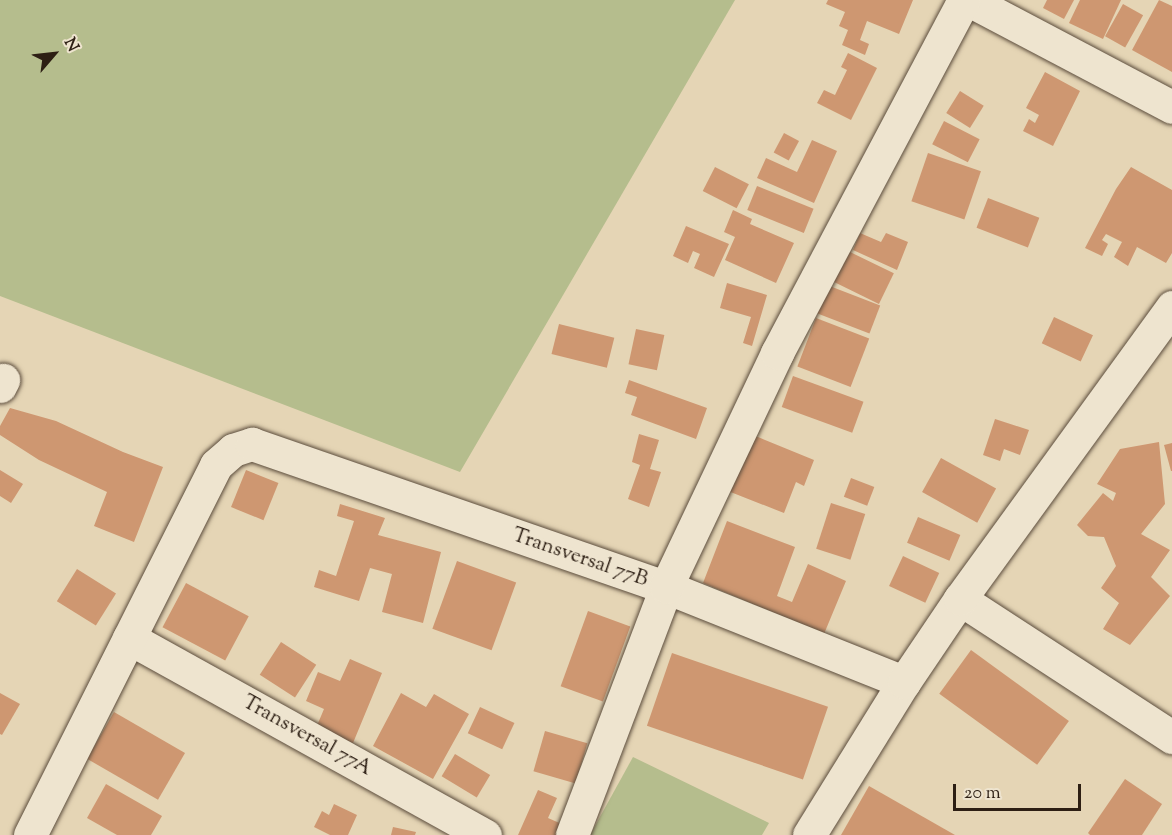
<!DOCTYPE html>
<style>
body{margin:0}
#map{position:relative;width:1172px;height:835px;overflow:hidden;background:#e5d5b5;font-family:"Sorts Mill Goudy",serif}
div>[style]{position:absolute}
.green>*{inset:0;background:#b5bd8d}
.building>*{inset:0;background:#ce9771;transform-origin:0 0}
.roads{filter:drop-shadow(0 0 2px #5b4c3c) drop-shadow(0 0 2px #5b4c3c)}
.street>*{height:33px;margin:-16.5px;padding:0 16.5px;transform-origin:16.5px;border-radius:16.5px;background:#eee4cf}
span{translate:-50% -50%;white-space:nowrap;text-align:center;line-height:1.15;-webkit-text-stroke:4.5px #eee4cf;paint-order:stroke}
.street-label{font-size:21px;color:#2d1f14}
.north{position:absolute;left:24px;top:24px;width:60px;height:60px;-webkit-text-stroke:4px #eee4cf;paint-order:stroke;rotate:62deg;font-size:16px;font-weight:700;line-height:24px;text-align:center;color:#2d1f14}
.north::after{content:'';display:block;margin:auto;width:21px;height:27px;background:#2d1f14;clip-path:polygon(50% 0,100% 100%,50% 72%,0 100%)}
.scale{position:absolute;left:953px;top:784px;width:128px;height:27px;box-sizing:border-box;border:3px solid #2d1f14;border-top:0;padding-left:8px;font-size:18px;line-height:21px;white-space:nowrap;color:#2d1f14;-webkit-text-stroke:4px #eee4cf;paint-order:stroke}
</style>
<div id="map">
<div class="green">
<i style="clip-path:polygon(0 0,735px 0,460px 472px,0 296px)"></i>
<i style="clip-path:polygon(633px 757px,769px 823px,762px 835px,590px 835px)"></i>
</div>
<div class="building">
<i style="clip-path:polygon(828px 0,913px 0,899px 34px,867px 21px,860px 40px,869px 44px,865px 55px,842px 45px,848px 30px,839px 26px,845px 12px,826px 4px)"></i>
<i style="clip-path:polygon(1047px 0,1074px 0,1064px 19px,1043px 8px)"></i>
<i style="clip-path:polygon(1080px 0,1121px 0,1103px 39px,1069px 23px)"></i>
<i style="clip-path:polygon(1159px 0,1172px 6px,1172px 72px,1132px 50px)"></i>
<i style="left:1123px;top:4px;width:23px;height:37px;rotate:29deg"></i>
<i style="clip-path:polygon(848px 53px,877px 68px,851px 120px,817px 103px,824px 90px,835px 95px,847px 70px,841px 67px)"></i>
<i style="clip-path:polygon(1045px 72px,1080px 91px,1053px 146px,1023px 131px,1029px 119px,1035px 123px,1039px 115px,1026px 108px)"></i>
<i style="left:960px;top:91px;width:28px;height:26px;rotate:32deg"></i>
<i style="left:944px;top:121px;width:40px;height:26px;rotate:27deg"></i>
<i style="left:784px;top:133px;width:17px;height:22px;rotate:28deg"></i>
<i style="clip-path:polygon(812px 140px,837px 151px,814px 203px,757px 178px,766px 158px,797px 172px)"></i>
<i style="left:928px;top:153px;width:56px;height:51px;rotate:19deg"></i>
<i style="left:715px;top:167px;width:38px;height:27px;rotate:27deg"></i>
<i style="clip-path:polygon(1131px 167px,1172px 190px,1172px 253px,1166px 263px,1137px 247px,1128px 266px,1114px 257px,1122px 242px,1106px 234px,1102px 240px,1108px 244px,1102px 256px,1085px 248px,1116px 189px)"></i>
<i style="left:757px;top:186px;width:61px;height:26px;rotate:22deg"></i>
<i style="left:988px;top:198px;width:55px;height:32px;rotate:21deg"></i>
<i style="clip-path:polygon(733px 210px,752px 219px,750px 224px,794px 243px,776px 283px,725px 260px,735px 237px,724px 232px)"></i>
<i style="clip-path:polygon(686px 226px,729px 244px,714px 277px,694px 268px,700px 254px,693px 251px,688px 263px,673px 256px)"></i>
<i style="clip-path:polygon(860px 233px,881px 242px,886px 233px,908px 242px,897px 270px,853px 250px)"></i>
<i style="left:848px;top:251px;width:51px;height:34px;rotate:26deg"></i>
<i style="clip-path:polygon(727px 283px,767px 295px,752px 346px,743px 343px,751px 317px,720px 308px)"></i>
<i style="left:827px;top:285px;width:57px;height:30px;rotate:21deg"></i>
<i style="left:1054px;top:317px;width:43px;height:29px;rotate:25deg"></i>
<i style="left:816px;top:318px;width:57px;height:52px;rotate:21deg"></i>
<i style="left:559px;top:324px;width:57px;height:31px;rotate:14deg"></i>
<i style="left:636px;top:329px;width:29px;height:36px;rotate:12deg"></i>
<i style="left:793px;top:376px;width:75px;height:33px;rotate:20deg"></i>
<i style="clip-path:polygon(629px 380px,707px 408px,696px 439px,631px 415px,637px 397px,625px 393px)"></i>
<i style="clip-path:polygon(10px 408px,56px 421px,123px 452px,163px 467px,134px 542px,94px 526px,107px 492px,39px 460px,0 435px,0 426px)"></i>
<i style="clip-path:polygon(995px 419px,1029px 430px,1020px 455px,1004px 449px,1000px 461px,983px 455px)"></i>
<i style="clip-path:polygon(639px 434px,659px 440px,650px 469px,661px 472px,649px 507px,628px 499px,640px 465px,632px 462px)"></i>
<i style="clip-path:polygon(753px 435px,814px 460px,804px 486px,796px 482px,784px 513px,728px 491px)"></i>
<i style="clip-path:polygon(1159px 442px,1165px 504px,1141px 534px,1170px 550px,1151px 577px,1170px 596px,1130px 645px,1103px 629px,1119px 603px,1101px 588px,1116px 566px,1104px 537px,1088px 536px,1077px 525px,1103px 493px,1113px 501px,1116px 493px,1097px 484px,1120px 449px)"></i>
<i style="clip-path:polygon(1172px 443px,1172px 471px,1171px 471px,1164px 445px)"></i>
<i style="left:941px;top:458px;width:63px;height:39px;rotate:29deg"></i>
<i style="clip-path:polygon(0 470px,23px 484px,11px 503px,0 496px)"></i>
<i style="left:246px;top:470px;width:35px;height:40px;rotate:22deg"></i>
<i style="left:851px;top:478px;width:25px;height:20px;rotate:21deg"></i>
<i style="left:831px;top:503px;width:36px;height:48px;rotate:18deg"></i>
<i style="clip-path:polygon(340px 504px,385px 518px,378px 535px,441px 552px,423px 623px,382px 612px,392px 574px,370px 568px,359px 601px,314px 587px,319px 570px,336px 576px,354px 521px,337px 516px)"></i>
<i style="left:918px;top:517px;width:46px;height:28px;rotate:23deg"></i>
<i style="clip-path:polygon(727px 521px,795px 547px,777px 596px,792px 602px,808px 564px,846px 581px,824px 634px,703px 583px)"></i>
<i style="left:903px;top:556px;width:40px;height:33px;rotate:25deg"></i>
<i style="left:457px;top:561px;width:63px;height:72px;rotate:20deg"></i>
<i style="left:77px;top:569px;width:46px;height:38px;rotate:32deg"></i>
<i style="left:186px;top:583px;width:71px;height:50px;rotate:28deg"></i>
<i style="left:588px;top:611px;width:45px;height:80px;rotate:20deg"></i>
<i style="left:281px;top:642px;width:42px;height:39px;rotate:33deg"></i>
<i style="left:971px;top:650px;width:121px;height:54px;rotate:36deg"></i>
<i style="left:672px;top:653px;width:165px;height:77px;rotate:19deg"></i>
<i style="clip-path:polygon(350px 659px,382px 673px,353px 743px,316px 728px,324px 709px,306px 701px,318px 672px,340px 681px)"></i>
<i style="clip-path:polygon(0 693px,20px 704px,2px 735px,0 734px)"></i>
<i style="clip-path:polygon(401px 693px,426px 707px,434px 694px,469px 714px,433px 779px,373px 746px)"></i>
<i style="left:480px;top:707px;width:38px;height:29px;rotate:25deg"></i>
<i style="left:114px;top:712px;width:82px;height:54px;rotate:30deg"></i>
<i style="left:545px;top:731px;width:44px;height:42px;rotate:16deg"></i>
<i style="left:455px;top:754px;width:41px;height:26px;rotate:31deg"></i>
<i style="clip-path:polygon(1125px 779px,1162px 804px,1142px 835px,1090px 835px,1088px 833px)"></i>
<i style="clip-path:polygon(106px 784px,162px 816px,151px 835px,117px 835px,87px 818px)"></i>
<i style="clip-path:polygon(869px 786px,955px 835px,841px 835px)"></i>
<i style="clip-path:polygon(538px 790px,557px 798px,548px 818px,564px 825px,560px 835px,518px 835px)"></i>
<i style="clip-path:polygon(334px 804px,357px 815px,348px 835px,330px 835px,314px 827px,322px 811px,329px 815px)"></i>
<i style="clip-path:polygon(393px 827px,416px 832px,415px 835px,391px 835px)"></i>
</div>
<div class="roads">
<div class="street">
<i style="left:969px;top:0;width:229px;rotate:27.8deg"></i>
<i style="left:0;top:386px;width:7px;rotate:-63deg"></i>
<i style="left:960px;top:599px;width:253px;rotate:33.1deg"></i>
<i style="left:129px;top:638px;width:407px;rotate:29deg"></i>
<i style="left:30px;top:835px;width:414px;rotate:-63.3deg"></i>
<i style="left:216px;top:465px;width:23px;rotate:-41deg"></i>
<i style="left:233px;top:450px;width:20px;rotate:-18deg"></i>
<i style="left:252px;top:444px;width:438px;rotate:19.1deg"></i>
<i style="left:666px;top:587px;width:256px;rotate:21.8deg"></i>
<i style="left:572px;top:835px;width:265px;rotate:-69.2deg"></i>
<i style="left:666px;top:587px;width:259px;rotate:-64.6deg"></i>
<i style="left:777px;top:353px;width:399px;rotate:-62.1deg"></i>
<i style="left:809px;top:835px;width:180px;rotate:-58.2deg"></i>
<i style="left:904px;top:682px;width:100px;rotate:-56deg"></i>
<i style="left:960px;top:599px;width:361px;rotate:-54deg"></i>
</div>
</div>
<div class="street-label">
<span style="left:580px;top:558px;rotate:19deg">Transversal 77B</span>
<span style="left:307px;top:736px;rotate:29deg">Transversal 77A</span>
</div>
<div class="north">N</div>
<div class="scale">20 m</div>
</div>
